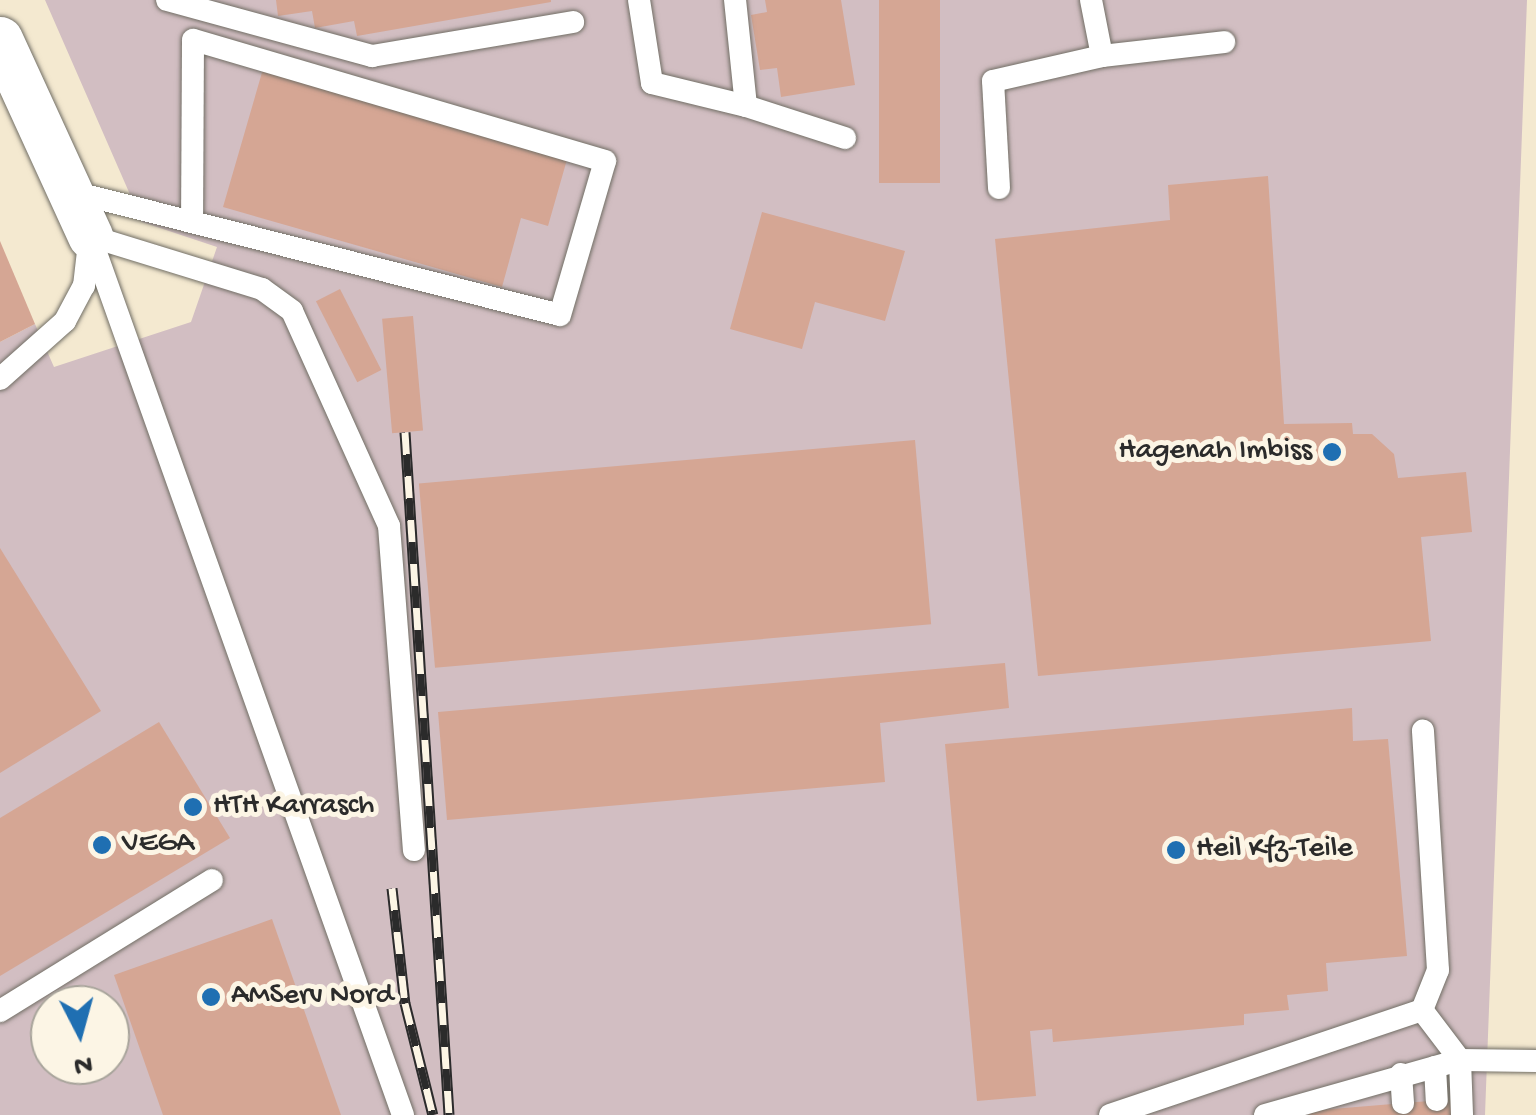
<!DOCTYPE html>
<style>
body{margin:0}
#map{position:relative;width:1536px;height:1115px;overflow:hidden;background:#f4e9d0;font-family:"Gochi Hand",sans-serif}
div>[style]{position:absolute}
.industrial>*{inset:0;background:#d2bec2}
.building>*{inset:0;background:#d5a694;transform-origin:0 0}
.roads{filter:drop-shadow(0 0 2px #716e65) drop-shadow(0 0 2px #716e65)}
.service>*{height:22px;margin:-11px;padding:0 11px;transform-origin:11px;border-radius:11px;background:#fff}
.minor>*{height:45px;margin:-22.5px;padding:0 22.5px;transform-origin:22.5px;border-radius:22.5px;background:#fff}
.rail>*{height:11px;margin-top:-5.5px;transform-origin:0;background:repeating-linear-gradient(90deg,#fcf5e5 0 22px,#2b2b2b 0 44px);box-sizing:border-box;border-block:2px solid #2b2b2b}
.dots>*{width:28px;height:28px;translate:-50% -50%;box-sizing:border-box;border:5px solid #fcf5e5;border-radius:50%}
span{translate:-50% -50%;white-space:nowrap;text-align:center;line-height:1.15;-webkit-text-stroke:10px #fcf5e5;paint-order:stroke}
.poi-label{font-size:30px;color:#2b2b2b}
.right{translate:-100% -50%;text-align:right}
.left{translate:0 -50%;text-align:left}
.north{position:absolute;left:30px;top:985px;width:100px;height:100px;box-sizing:border-box;background:#fcf5e5;border:2px solid #a8a49b;border-radius:50%;rotate:174deg;font-size:28px;font-weight:700;line-height:40px;text-align:center;color:#2b2b2b}
.north::after{content:'';display:block;margin:auto;width:35px;height:45px;background:#1f6fb2;clip-path:polygon(50% 0,100% 100%,50% 72%,0 100%)}
</style>
<div id="map">
<div class="industrial">
<i style="clip-path:polygon(evenodd,45px 0,1527px 0,1485px 1115px,0 1115px,0 342px,35px 324px,54px 367px,191px 322px,217px 247px,142px 222px,45px 0,50px 1005px,110px 1005px,110px 1065px,50px 1065px,50px 1005px)"></i>
</div>
<div class="building">
<i style="clip-path:polygon(276px 0,551px 0,551px 2px,357px 36px,354px 21px,315px 28px,312px 11px,278px 16px)"></i>
<i style="clip-path:polygon(765px 0,841px 0,855px 85px,781px 97px,777px 68px,760px 70px,751px 15px,767px 12px)"></i>
<i style="left:879px;top:0;width:61px;height:183px"></i>
<i style="clip-path:polygon(263px 69px,568px 156px,548px 226px,521px 218px,502px 287px,223px 207px)"></i>
<i style="clip-path:polygon(1268px 176px,1284px 424px,1352px 423px,1353px 434px,1372px 434px,1394px 454px,1398px 478px,1466px 472px,1472px 532px,1421px 537px,1431px 641px,1038px 676px,995px 239px,1170px 220px,1168px 185px)"></i>
<i style="clip-path:polygon(762px 212px,905px 251px,885px 321px,815px 302px,802px 349px,730px 329px)"></i>
<i style="clip-path:polygon(0 241px,35px 324px,0 342px)"></i>
<i style="left:340px;top:289px;width:91px;height:27px;rotate:63deg"></i>
<i style="left:413px;top:316px;width:115px;height:31px;rotate:85deg"></i>
<i style="left:915px;top:440px;width:185px;height:498px;rotate:85deg"></i>
<i style="clip-path:polygon(0 548px,101px 711px,0 773px)"></i>
<i style="clip-path:polygon(1005px 663px,1009px 708px,880px 723px,885px 782px,447px 820px,438px 712px)"></i>
<i style="clip-path:polygon(1352px 708px,1353px 741px,1388px 739px,1407px 956px,1326px 963px,1328px 991px,1287px 995px,1289px 1010px,1244px 1014px,1244px 1025px,1053px 1042px,1052px 1029px,1030px 1031px,1036px 1096px,977px 1101px,945px 744px)"></i>
<i style="clip-path:polygon(159px 722px,230px 838px,0 976px,0 818px)"></i>
<i style="clip-path:polygon(272px 919px,341px 1115px,163px 1115px,114px 975px)"></i>
<i style="clip-path:polygon(1453px 1099px,1454px 1115px,1309px 1115px,1308px 1111px)"></i>
</div>
<div class="roads">
<div class="service">
<i style="left:167px;top:0;width:213px;rotate:15.3deg"></i>
<i style="left:372px;top:56px;width:204px;rotate:-9.6deg"></i>
<i style="left:639px;top:0;width:84px;rotate:81.1deg"></i>
<i style="left:652px;top:83px;width:97px;rotate:13.7deg"></i>
<i style="left:746px;top:106px;width:107px;rotate:-95.9deg"></i>
<i style="left:1102px;top:56px;width:123px;rotate:-6.5deg"></i>
<i style="left:746px;top:106px;width:104px;rotate:17.9deg"></i>
<i style="left:999px;top:188px;width:107px;rotate:-93.2deg"></i>
<i style="left:993px;top:81px;width:112px;rotate:-12.9deg"></i>
<i style="left:1102px;top:56px;width:57px;rotate:-101.1deg"></i>
<i style="left:69px;top:191px;width:506px;rotate:14.17deg"></i>
<i style="left:560px;top:315px;width:160px;rotate:-73.7deg"></i>
<i style="left:605px;top:161px;width:429px;rotate:-163.6deg"></i>
<i style="left:193px;top:40px;width:176px;rotate:90.3deg"></i>
<i style="left:90px;top:236px;width:933px;rotate:70.4deg"></i>
<i style="left:90px;top:236px;width:180px;rotate:17.1deg"></i>
<i style="left:262px;top:289px;width:37px;rotate:36deg"></i>
<i style="left:292px;top:311px;width:236px;rotate:65.7deg"></i>
<i style="left:389px;top:526px;width:325px;rotate:85.6deg"></i>
<i style="left:0;top:379px;width:87px;rotate:-41.7deg"></i>
<i style="left:65px;top:321px;width:40px;rotate:-62deg"></i>
<i style="left:84px;top:286px;width:43px;rotate:-83.4deg"></i>
<i style="left:1422px;top:1010px;width:43px;rotate:-68.2deg"></i>
<i style="left:1438px;top:970px;width:240px;rotate:-93.6deg"></i>
<i style="left:0;top:1011px;width:249px;rotate:-31.7deg"></i>
<i style="left:1435px;top:1067px;width:33px;rotate:87deg"></i>
<i style="left:1401px;top:1074px;width:29px;rotate:86deg"></i>
<i style="left:1110px;top:1115px;width:329px;rotate:-18.6deg"></i>
<i style="left:1422px;top:1010px;width:63px;rotate:52.8deg"></i>
<i style="left:1460px;top:1060px;width:55px;rotate:87.9deg"></i>
<i style="left:1265px;top:1115px;width:203px;rotate:-15.8deg"></i>
<i style="left:1460px;top:1060px;width:76px;rotate:0.8deg"></i>
</div>
<div class="minor">
<i style="left:0;top:39px;width:217px;rotate:65.4deg"></i>
</div>
</div>
<div class="rail">
<i style="left:405px;top:432px;width:684px;rotate:86.31deg"></i>
<i style="left:392px;top:888px;width:116px;rotate:83.6deg"></i>
<i style="left:405px;top:1003px;width:115px;rotate:76deg"></i>
</div>
<div class="dots">
<i style="left:1332px;top:452px;background:#1f6fb2"></i>
<i style="left:193px;top:807px;background:#1f6fb2"></i>
<i style="left:102px;top:845px;background:#1f6fb2"></i>
<i style="left:1176px;top:850px;background:#1f6fb2"></i>
<i style="left:211px;top:997px;background:#1f6fb2"></i>
</div>
<div class="poi-label">
<span class="right" style="left:1312px;top:452px">Hagenah Imbiss</span>
<span class="left" style="left:213px;top:807px">HTH Karrasch</span>
<span class="left" style="left:122px;top:845px">VEGA</span>
<span class="left" style="left:1196px;top:850px">Heil Kfz-Teile</span>
<span class="left" style="left:231px;top:997px">AMServ Nord</span>
</div>
<div class="north">N</div>
</div>
